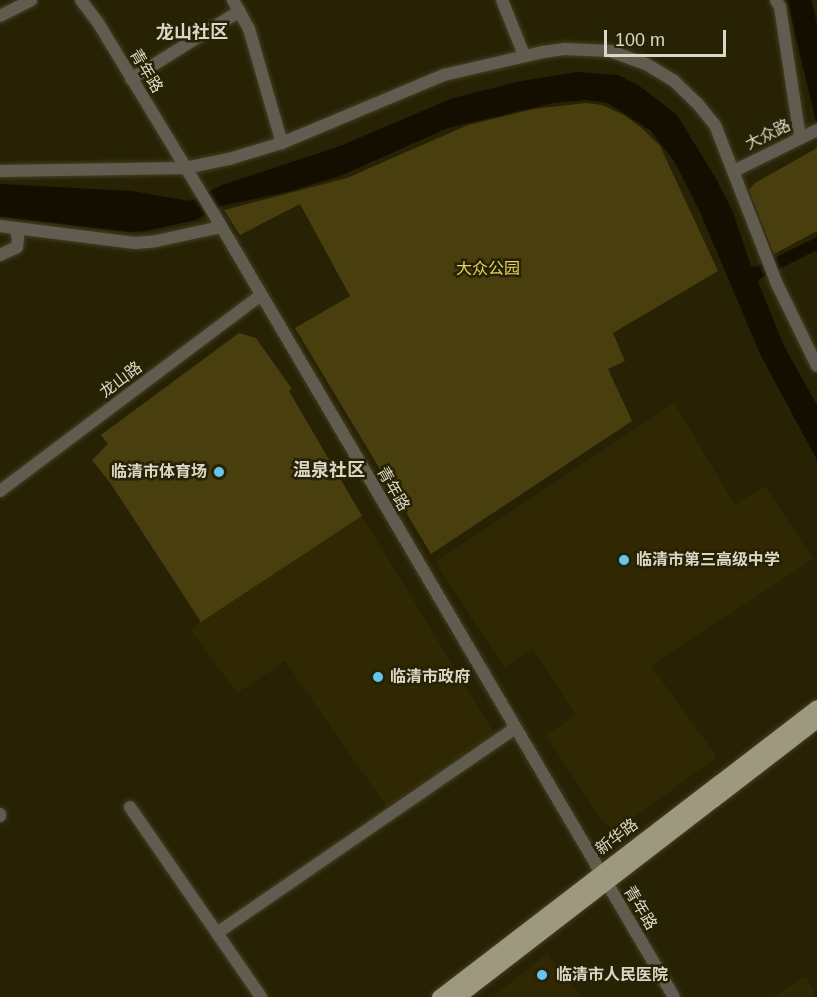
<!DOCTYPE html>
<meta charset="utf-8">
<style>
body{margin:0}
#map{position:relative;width:817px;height:997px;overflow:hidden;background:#282205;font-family:Helvetica,"Noto Sans SC",sans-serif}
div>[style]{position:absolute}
.built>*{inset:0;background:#302802}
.green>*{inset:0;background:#493f0e}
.water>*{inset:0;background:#130e00}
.roads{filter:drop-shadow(0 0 2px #443f24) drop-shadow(0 0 2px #443f24)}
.minor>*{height:12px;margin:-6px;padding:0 6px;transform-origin:6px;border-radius:6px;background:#605d50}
.major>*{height:15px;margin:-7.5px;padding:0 7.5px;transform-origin:7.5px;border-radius:7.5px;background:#9e997e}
.dots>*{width:16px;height:16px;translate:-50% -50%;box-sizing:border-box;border:3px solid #282205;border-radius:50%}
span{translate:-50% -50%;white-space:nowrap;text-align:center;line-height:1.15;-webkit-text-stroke:5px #282205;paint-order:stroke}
.street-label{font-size:16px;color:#dad7c7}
.park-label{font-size:16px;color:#e8d161}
.poi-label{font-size:16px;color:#dad7c7;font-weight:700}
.right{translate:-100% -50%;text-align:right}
.left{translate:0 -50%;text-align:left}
.neighbourhood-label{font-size:18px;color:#dad7c7;font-weight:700}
.scale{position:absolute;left:604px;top:30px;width:122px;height:27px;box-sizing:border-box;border:3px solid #dad7c7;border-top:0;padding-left:8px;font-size:18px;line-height:21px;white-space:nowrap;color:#dad7c7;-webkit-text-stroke:4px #282205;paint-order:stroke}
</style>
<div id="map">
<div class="built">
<i style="clip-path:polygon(674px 403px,735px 505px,765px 486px,813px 559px,651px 666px,717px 757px,615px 831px,602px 821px,546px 735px,576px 715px,533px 649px,505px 667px,435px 562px)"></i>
<i style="clip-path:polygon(362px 516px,494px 733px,387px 807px,285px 661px,237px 693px,190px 629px)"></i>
<i style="clip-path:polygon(547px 954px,581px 997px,492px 997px)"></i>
<i style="clip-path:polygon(806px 976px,814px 990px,813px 997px,773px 997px)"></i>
</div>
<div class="green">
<i style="clip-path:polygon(586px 103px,602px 105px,624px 115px,643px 129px,660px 146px,718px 271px,613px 333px,625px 361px,608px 369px,632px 421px,431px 554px,295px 328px,350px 296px,300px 204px,240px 235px,224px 210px,347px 178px,468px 125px,534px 109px)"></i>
<i style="clip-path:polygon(817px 148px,817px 231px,774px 254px,749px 190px,755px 183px)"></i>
<i style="clip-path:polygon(239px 333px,256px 338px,292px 389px,289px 391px,362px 516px,201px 622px,111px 484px,92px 460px,108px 444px,101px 435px)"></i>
</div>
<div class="water">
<i style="clip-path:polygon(787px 0,811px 0,814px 10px,817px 26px,817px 126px)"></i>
<i style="clip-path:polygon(577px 72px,618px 75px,641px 87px,677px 115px,715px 177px,732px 210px,751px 266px,756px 267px,817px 237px,817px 250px,761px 278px,758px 282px,784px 346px,817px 405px,817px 460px,761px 356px,700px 212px,674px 161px,651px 131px,608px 103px,585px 100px,554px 103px,448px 128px,340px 176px,287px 192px,221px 206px,196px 220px,145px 231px,129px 232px,0 217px,0 184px,132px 191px,190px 201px,222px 185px,340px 146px,453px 98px,521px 81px)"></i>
</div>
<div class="roads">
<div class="minor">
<i style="left:81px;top:0;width:26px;rotate:53deg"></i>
<i style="left:97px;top:21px;width:226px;rotate:58.8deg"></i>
<i style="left:214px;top:214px;width:908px;rotate:59.57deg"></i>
<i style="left:233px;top:0;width:33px;rotate:61deg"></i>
<i style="left:249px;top:29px;width:119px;rotate:73.9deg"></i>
<i style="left:502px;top:0;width:59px;rotate:68.2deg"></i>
<i style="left:776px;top:0;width:8px;rotate:60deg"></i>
<i style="left:780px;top:7px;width:133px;rotate:81.3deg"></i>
<i style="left:0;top:16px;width:35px;rotate:-27deg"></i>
<i style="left:131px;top:79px;width:128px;rotate:-32deg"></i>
<i style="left:0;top:171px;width:185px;rotate:-0.9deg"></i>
<i style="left:185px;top:168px;width:45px;rotate:-11.6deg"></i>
<i style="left:229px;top:159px;width:55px;rotate:-16.8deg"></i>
<i style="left:282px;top:143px;width:176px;rotate:-22.8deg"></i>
<i style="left:444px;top:75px;width:102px;rotate:-13.1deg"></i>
<i style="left:543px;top:52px;width:21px;rotate:-8deg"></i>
<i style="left:564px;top:49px;width:46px;rotate:2.5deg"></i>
<i style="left:610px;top:51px;width:38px;rotate:20deg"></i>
<i style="left:646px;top:64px;width:33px;rotate:31deg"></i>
<i style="left:674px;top:81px;width:32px;rotate:44deg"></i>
<i style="left:697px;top:103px;width:28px;rotate:51deg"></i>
<i style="left:715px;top:125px;width:171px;rotate:68.7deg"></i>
<i style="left:777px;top:284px;width:91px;rotate:64deg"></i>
<i style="left:734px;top:171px;width:93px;rotate:-26.3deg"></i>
<i style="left:0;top:226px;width:136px;rotate:7.2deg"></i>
<i style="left:135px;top:243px;width:21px;rotate:-5deg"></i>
<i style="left:156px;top:241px;width:66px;rotate:-12.2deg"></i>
<i style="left:0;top:255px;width:19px;rotate:-25deg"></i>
<i style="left:17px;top:247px;width:9px;rotate:-84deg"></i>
<i style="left:18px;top:238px;width:10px;rotate:-107deg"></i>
<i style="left:0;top:491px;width:326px;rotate:-36.9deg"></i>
<i style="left:130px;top:807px;width:231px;rotate:55.4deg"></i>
<i style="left:0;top:814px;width:2px;rotate:90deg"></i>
<i style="left:217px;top:933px;width:362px;rotate:-34.5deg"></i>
</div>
<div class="major">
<i style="left:439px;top:997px;width:476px;rotate:-37.5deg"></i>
<i style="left:457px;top:997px;width:454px;rotate:-37.6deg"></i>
</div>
</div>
<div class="dots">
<i style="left:219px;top:472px;background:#65c5ee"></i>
<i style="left:624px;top:560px;background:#65c5ee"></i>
<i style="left:378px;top:677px;background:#65c5ee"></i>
<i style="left:542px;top:975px;background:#65c5ee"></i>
</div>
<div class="street-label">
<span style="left:146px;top:71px;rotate:59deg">青年路</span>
<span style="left:768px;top:135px;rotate:-26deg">大众路</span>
<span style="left:121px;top:380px;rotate:-37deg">龙山路</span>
<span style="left:393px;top:489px;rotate:60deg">青年路</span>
<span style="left:617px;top:837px;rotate:-37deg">新华路</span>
<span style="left:640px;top:908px;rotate:59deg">青年路</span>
</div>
<div class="park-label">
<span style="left:488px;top:269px">大众公园</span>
</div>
<div class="poi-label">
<span class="right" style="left:207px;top:472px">临清市体育场</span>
<span class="left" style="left:636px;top:560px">临清市第三高级中学</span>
<span class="left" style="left:390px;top:677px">临清市政府</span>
<span class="left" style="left:556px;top:975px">临清市人民医院</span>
</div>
<div class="neighbourhood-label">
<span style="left:192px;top:32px">龙山社区</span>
<span style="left:329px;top:470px">温泉社区</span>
</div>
<div class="scale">100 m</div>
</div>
